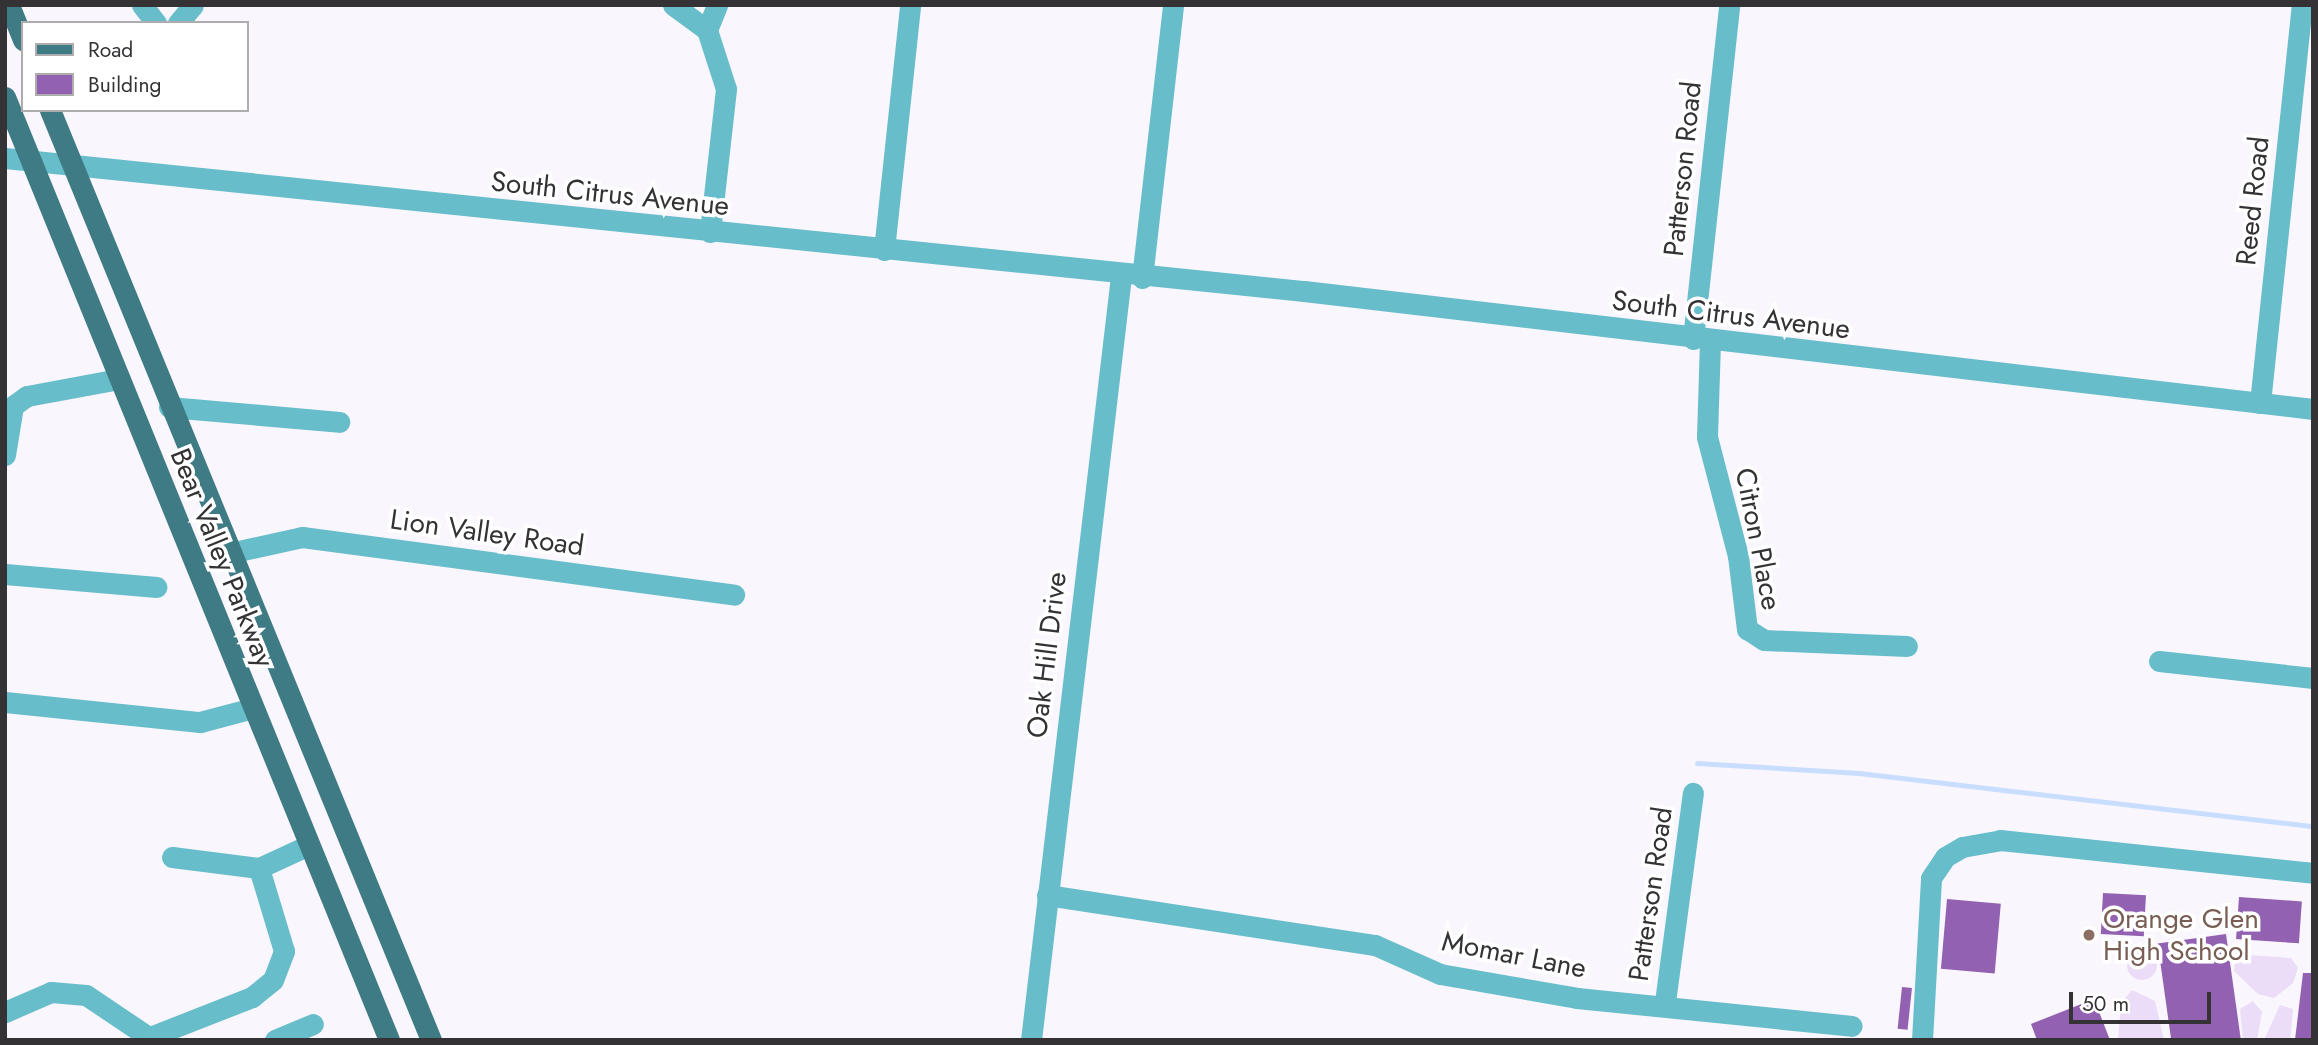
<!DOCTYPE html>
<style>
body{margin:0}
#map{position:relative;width:2318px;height:1045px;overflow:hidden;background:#faf6fd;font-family:Jost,sans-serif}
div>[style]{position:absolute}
.green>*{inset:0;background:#ebdcf7}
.round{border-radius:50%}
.stream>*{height:5px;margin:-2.5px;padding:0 2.5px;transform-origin:2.5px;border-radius:2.5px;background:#c9ddff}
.building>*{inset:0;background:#9261b1;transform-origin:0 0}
.minor>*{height:21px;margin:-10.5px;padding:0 10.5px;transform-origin:10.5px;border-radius:10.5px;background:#67bdca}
.major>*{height:21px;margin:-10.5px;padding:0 10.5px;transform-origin:10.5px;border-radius:10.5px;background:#3e7b84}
.dots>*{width:19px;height:19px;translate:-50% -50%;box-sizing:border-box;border:4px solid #fff;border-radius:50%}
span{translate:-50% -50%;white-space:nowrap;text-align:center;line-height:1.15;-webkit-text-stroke:7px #fff;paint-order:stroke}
.street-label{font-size:28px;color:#343235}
.education-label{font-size:28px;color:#785e54}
.left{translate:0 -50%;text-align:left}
.frame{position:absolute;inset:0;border:7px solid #343235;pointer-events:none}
.legend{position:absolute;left:21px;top:21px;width:228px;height:91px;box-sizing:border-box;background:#fff;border:2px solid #aeadae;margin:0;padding:9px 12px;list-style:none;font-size:21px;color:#343235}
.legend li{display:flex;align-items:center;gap:14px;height:35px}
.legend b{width:35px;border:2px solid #aeadae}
.scale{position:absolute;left:2069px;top:992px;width:142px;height:32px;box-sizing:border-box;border:4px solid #343235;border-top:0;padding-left:9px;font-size:21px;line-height:24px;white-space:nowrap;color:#343235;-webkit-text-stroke:5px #fff;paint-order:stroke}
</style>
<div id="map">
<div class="green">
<i class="round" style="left:2127px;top:950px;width:30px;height:30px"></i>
<i style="clip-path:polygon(2247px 955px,2291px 958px,2298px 968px,2293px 983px,2274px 998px,2258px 994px,2234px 971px,2235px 961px)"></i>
<i style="clip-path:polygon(2132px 990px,2155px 1001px,2164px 1040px,2118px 1040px,2121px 1003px)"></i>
<i style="clip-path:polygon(2253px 1001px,2262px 1012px,2257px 1040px,2243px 1040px,2240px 1009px)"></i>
<i style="clip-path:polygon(2280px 1005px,2293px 1009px,2290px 1040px,2264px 1040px)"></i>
</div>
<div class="stream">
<i style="left:1697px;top:763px;width:162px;rotate:3.5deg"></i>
<i style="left:1859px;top:773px;width:457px;rotate:6.7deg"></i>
</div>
<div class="building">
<i style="left:2103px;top:893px;width:43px;height:41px;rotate:3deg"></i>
<i style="left:2239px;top:897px;width:63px;height:42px;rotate:4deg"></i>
<i style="left:1947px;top:899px;width:54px;height:70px;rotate:5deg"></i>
<i style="left:2226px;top:934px;width:107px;height:69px;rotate:82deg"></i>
<i style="clip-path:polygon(2303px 973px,2313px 973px,2313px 1040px,2295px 1040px)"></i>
<i style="left:1902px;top:987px;width:10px;height:42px;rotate:6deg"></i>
<i style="clip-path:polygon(2094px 999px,2110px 1040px,2037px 1040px,2031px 1024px)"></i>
</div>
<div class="minor">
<i style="left:142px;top:5px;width:23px;rotate:52deg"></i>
<i style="left:673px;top:5px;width:42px;rotate:36.3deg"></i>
<i style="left:707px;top:30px;width:62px;rotate:72.1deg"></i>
<i style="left:726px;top:89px;width:144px;rotate:96.4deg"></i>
<i style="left:178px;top:23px;width:23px;rotate:-50deg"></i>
<i style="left:707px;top:30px;width:27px;rotate:-68deg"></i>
<i style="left:5px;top:158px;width:1306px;rotate:5.85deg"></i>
<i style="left:1304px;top:291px;width:1016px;rotate:6.67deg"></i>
<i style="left:884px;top:250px;width:246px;rotate:-83.9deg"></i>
<i style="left:1142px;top:278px;width:275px;rotate:-83.5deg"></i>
<i style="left:1693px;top:339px;width:336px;rotate:-83.8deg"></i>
<i style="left:1710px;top:341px;width:96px;rotate:91.8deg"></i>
<i style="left:1707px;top:437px;width:123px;rotate:75.4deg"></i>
<i style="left:1738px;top:556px;width:74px;rotate:83deg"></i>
<i style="left:1747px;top:629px;width:20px;rotate:33deg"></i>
<i style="left:1764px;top:640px;width:143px;rotate:2.4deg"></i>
<i style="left:2260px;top:403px;width:400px;rotate:-84deg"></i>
<i style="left:169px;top:407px;width:171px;rotate:5deg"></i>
<i style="left:5px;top:455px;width:50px;rotate:-80.7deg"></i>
<i style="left:13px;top:406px;width:17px;rotate:-36deg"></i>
<i style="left:27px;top:396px;width:94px;rotate:-10.5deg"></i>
<i style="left:234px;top:552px;width:70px;rotate:-12.4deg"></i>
<i style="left:302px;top:537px;width:436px;rotate:7.6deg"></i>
<i style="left:5px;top:574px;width:152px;rotate:4.9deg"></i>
<i style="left:2159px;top:661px;width:155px;rotate:6.3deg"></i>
<i style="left:5px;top:702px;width:196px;rotate:5.9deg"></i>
<i style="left:200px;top:722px;width:55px;rotate:-14.8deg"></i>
<i style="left:172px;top:857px;width:88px;rotate:7.2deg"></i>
<i style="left:259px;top:868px;width:55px;rotate:-24.7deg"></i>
<i style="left:1047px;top:895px;width:332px;rotate:8.7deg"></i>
<i style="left:1375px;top:945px;width:71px;rotate:24deg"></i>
<i style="left:1440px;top:974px;width:139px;rotate:9.9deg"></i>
<i style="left:1577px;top:998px;width:276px;rotate:5.8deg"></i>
<i style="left:1665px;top:1002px;width:211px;rotate:-82.4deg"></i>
<i style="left:5px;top:1012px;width:50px;rotate:-23.5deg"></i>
<i style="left:51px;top:992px;width:35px;rotate:5deg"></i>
<i style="left:86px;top:995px;width:81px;rotate:33.9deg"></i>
<i style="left:150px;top:1037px;width:110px;rotate:-21.4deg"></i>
<i style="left:252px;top:997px;width:27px;rotate:-39deg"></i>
<i style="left:273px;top:980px;width:31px;rotate:-69deg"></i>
<i style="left:284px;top:951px;width:87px;rotate:-106.8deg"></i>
<i style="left:275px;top:1040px;width:41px;rotate:-22.8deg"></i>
<i style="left:1031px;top:1040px;width:769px;rotate:-83.28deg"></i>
<i style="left:1922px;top:1040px;width:162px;rotate:-86.8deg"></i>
<i style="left:1931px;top:878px;width:25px;rotate:-56deg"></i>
<i style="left:1945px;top:857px;width:20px;rotate:-30deg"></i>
<i style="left:1962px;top:847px;width:39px;rotate:-10deg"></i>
<i style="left:2000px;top:840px;width:315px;rotate:6deg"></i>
</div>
<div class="major">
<i style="left:9px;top:5px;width:38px;rotate:68deg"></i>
<i style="left:5px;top:97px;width:1018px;rotate:67.84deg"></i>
<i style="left:50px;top:110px;width:1005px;rotate:67.72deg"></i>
</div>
<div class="dots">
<i style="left:2089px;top:935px;background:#8d6e63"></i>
</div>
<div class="street-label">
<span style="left:1683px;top:169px;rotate:-84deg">Patterson Road</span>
<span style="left:610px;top:194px;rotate:6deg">South Citrus Avenue</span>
<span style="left:2253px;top:201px;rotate:-84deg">Reed Road</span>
<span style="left:1731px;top:315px;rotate:7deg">South Citrus Avenue</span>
<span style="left:487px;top:533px;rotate:8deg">Lion Valley Road</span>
<span style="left:1758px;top:539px;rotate:79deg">Citron Place</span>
<span style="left:222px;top:558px;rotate:68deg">Bear Valley Parkway</span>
<span style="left:1047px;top:655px;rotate:-83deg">Oak Hill Drive</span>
<span style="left:1651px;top:894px;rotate:-82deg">Patterson Road</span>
<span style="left:1514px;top:955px;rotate:11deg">Momar Lane</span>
</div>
<div class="education-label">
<span class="left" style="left:2103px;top:935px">Orange Glen<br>High School</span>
</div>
<div class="frame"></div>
<ul class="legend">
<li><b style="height:9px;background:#3e7b84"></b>Road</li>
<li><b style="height:19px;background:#9261b1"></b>Building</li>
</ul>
<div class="scale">50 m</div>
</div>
